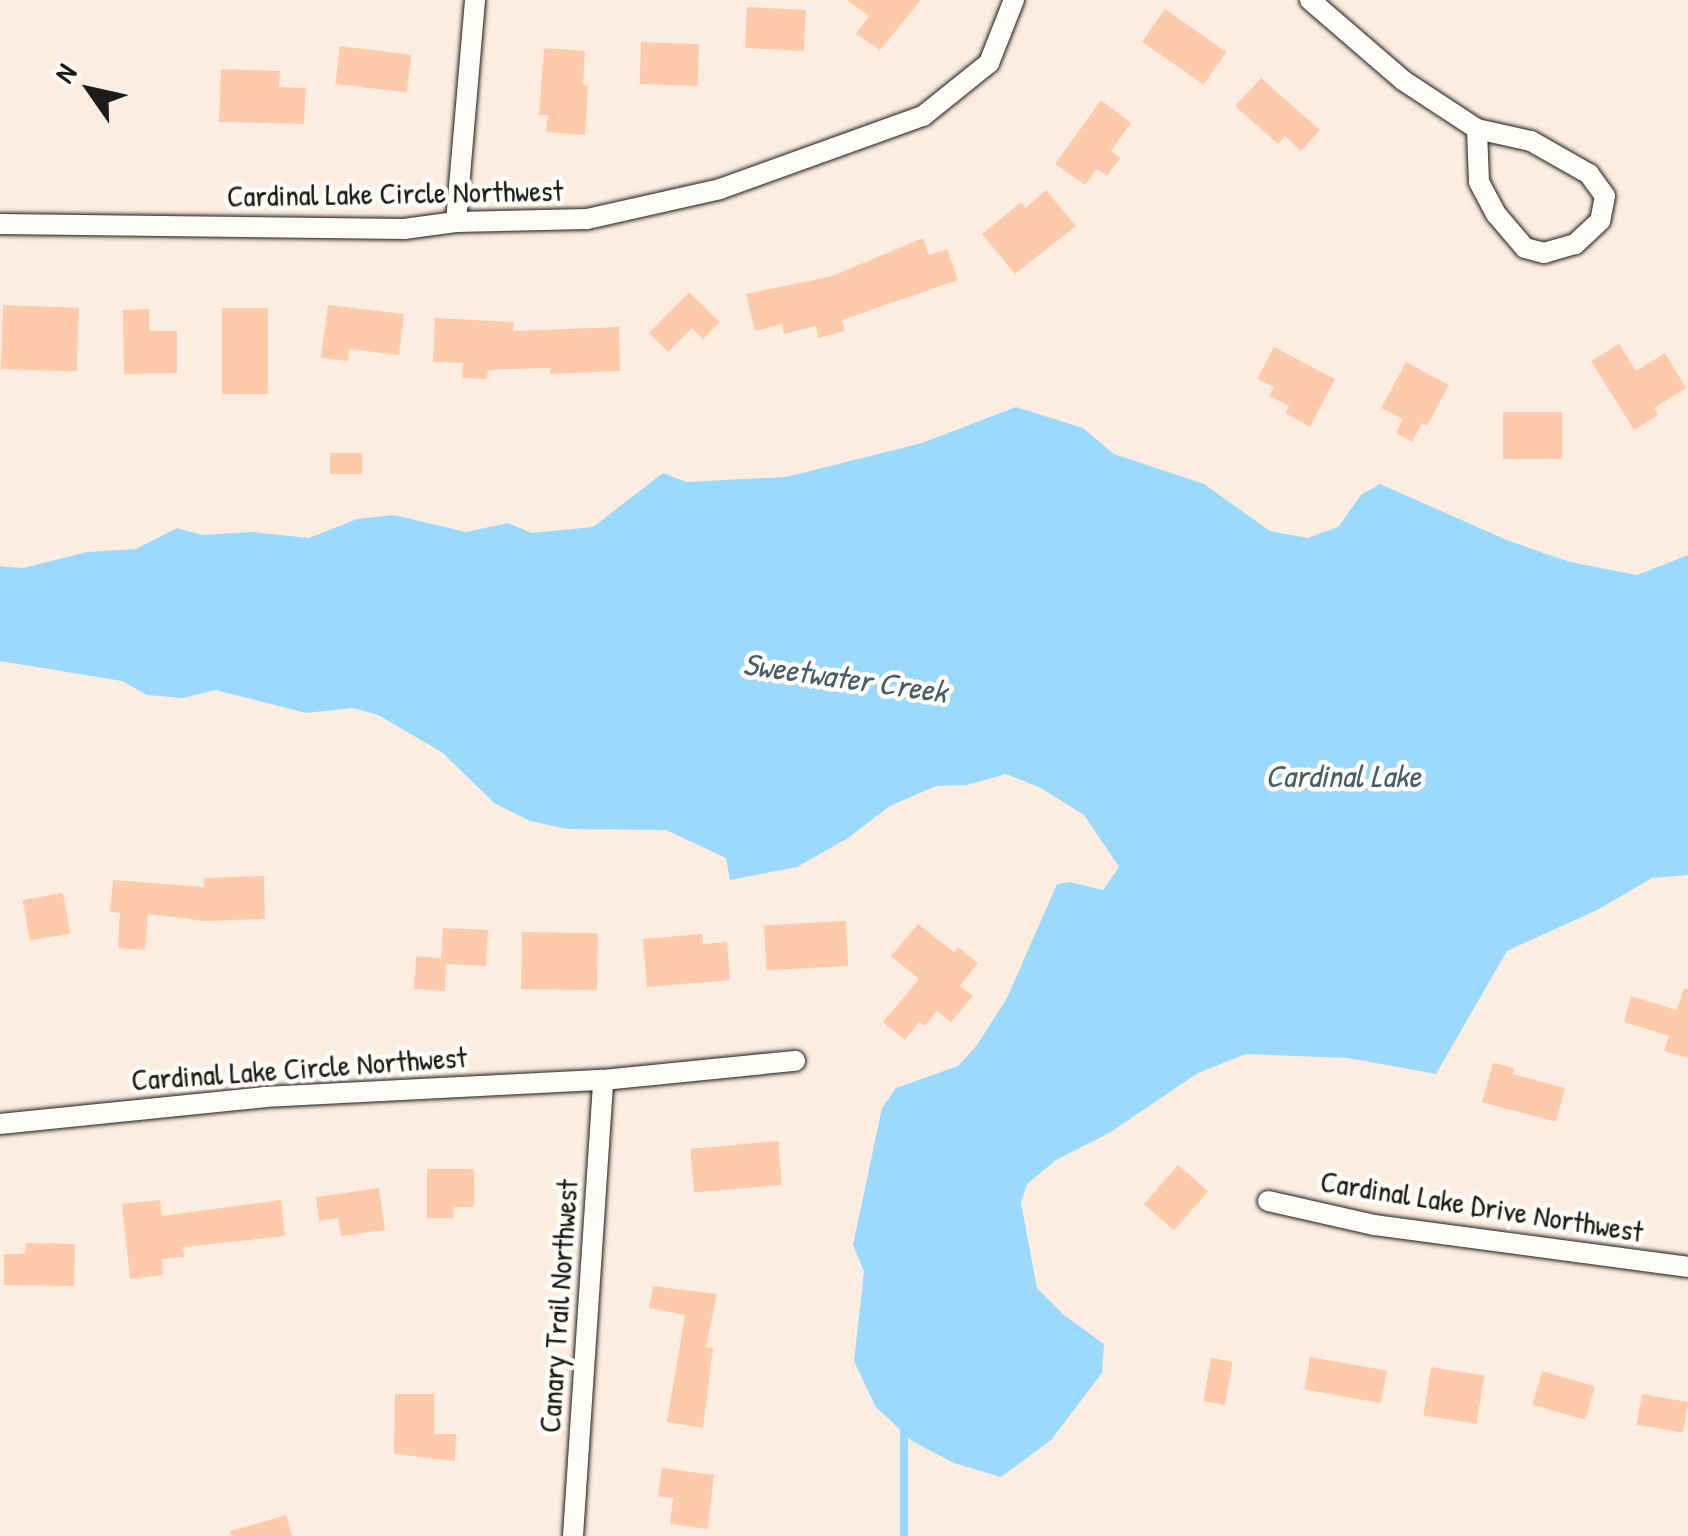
<!DOCTYPE html>
<style>
body{margin:0}
#map{position:relative;width:1688px;height:1536px;overflow:hidden;background:#fdede0;font-family:"Patrick Hand",sans-serif}
div>[style]{position:absolute}
.water>*{inset:0;background:#9bdafd}
.stream>*{height:8px;margin:-4px;padding:0 4px;transform-origin:4px;border-radius:4px;background:#9bdafd}
.building>*{inset:0;background:#fdcbac;transform-origin:0 0}
.roads{filter:drop-shadow(0 0 2px #1c1c1c) drop-shadow(0 0 2px #1c1c1c)}
.street>*{height:20px;margin:-10px;padding:0 10px;transform-origin:10px;border-radius:10px;background:#fdfcf7}
span{translate:-50% -50%;white-space:nowrap;text-align:center;line-height:1.15;-webkit-text-stroke:9px #fdfcf7;paint-order:stroke}
.street-label{font-size:30px;color:#1c1c1c}
.water-label{font-size:32px;color:#485e6b;font-style:italic}
.north{position:absolute;left:40px;top:40px;width:100px;height:100px;-webkit-text-stroke:8px #fdfcf7;paint-order:stroke;rotate:304deg;font-size:28px;font-weight:700;line-height:40px;text-align:center;color:#1c1c1c}
.north::after{content:'';display:block;margin:auto;width:35px;height:45px;background:#1c1c1c;clip-path:polygon(50% 0,100% 100%,50% 72%,0 100%)}
</style>
<div id="map">
<div class="water">
<i style="clip-path:polygon(1016px 407px,1083px 428px,1114px 454px,1204px 484px,1270px 531px,1307px 538px,1338px 527px,1362px 494px,1380px 484px,1509px 541px,1570px 562px,1637px 575px,1688px 555px,1688px 875px,1652px 878px,1599px 909px,1507px 951px,1436px 1074px,1348px 1058px,1246px 1054px,1198px 1073px,1109px 1133px,1056px 1160px,1027px 1184px,1021px 1203px,1037px 1288px,1064px 1315px,1104px 1344px,1102px 1373px,1051px 1440px,1001px 1477px,954px 1463px,912px 1441px,875px 1406px,854px 1361px,864px 1272px,853px 1245px,882px 1108px,896px 1088px,958px 1066px,977px 1045px,1007px 998px,1057px 884px,1070px 882px,1103px 890px,1119px 867px,1084px 815px,1041px 788px,1006px 774px,967px 785px,936px 786px,890px 806px,848px 838px,797px 867px,730px 880px,726px 858px,666px 830px,567px 829px,530px 821px,494px 803px,443px 753px,378px 715px,352px 708px,306px 713px,215px 690px,183px 698px,147px 695px,122px 681px,0 661px,0 566px,23px 568px,87px 552px,136px 549px,177px 528px,203px 535px,252px 532px,309px 538px,357px 519px,394px 515px,466px 532px,508px 523px,532px 533px,593px 527px,663px 473px,687px 482px,786px 477px,922px 443px)"></i>
</div>
<div class="stream">
<i style="left:904px;top:1433px;width:103px;rotate:90deg"></i>
</div>
<div class="building">
<i style="clip-path:polygon(847px 0,921px 0,880px 50px,856px 34px,869px 16px)"></i>
<i style="left:747px;top:7px;width:59px;height:41px;rotate:3deg"></i>
<i style="left:1165px;top:9px;width:75px;height:40px;rotate:35deg"></i>
<i style="left:641px;top:42px;width:58px;height:42px;rotate:2deg"></i>
<i style="left:340px;top:46px;width:72px;height:38px;rotate:7deg"></i>
<i style="clip-path:polygon(544px 48px,585px 51px,583px 85px,588px 86px,585px 135px,546px 132px,548px 115px,539px 115px)"></i>
<i style="clip-path:polygon(221px 69px,280px 71px,279px 87px,306px 88px,304px 124px,219px 122px)"></i>
<i style="clip-path:polygon(1261px 78px,1320px 130px,1301px 151px,1285px 136px,1278px 144px,1235px 106px)"></i>
<i style="clip-path:polygon(1101px 100px,1131px 123px,1111px 151px,1120px 158px,1107px 176px,1097px 169px,1085px 185px,1055px 164px)"></i>
<i style="clip-path:polygon(1046px 190px,1076px 226px,1015px 274px,982px 234px,1021px 202px,1026px 208px)"></i>
<i style="clip-path:polygon(923px 238px,929px 255px,947px 249px,958px 280px,842px 320px,845px 331px,818px 338px,816px 326px,784px 334px,782px 324px,755px 331px,746px 294px,832px 276px)"></i>
<i style="clip-path:polygon(689px 292px,720px 322px,703px 339px,692px 328px,668px 352px,649px 333px)"></i>
<i style="left:3px;top:305px;width:76px;height:64px;rotate:2deg"></i>
<i style="clip-path:polygon(328px 305px,404px 314px,399px 355px,349px 349px,348px 361px,321px 358px)"></i>
<i style="left:222px;top:308px;width:46px;height:86px"></i>
<i style="clip-path:polygon(149px 309px,149px 331px,177px 331px,177px 373px,124px 374px,123px 310px)"></i>
<i style="clip-path:polygon(435px 318px,514px 322px,513px 331px,619px 327px,620px 371px,550px 374px,550px 368px,512px 369px,488px 370px,487px 379px,462px 378px,463px 363px,433px 362px)"></i>
<i style="clip-path:polygon(1619px 344px,1636px 371px,1665px 353px,1686px 388px,1654px 408px,1658px 415px,1634px 430px,1591px 361px)"></i>
<i style="clip-path:polygon(1274px 347px,1335px 379px,1310px 427px,1285px 413px,1289px 406px,1269px 396px,1274px 387px,1257px 379px)"></i>
<i style="clip-path:polygon(1406px 362px,1449px 385px,1427px 426px,1422px 423px,1412px 442px,1396px 433px,1403px 419px,1381px 408px)"></i>
<i style="left:1503px;top:412px;width:59px;height:47px"></i>
<i style="left:330px;top:453px;width:32px;height:21px"></i>
<i style="clip-path:polygon(264px 876px,265px 919px,205px 921px,148px 914px,145px 950px,118px 948px,120px 913px,110px 912px,113px 880px,204px 887px,204px 878px)"></i>
<i style="left:63px;top:893px;width:41px;height:41px;rotate:80deg"></i>
<i style="left:846px;top:921px;width:45px;height:82px;rotate:87deg"></i>
<i style="clip-path:polygon(918px 924px,954px 952px,958px 947px,978px 963px,960px 986px,973px 996px,951px 1022px,937px 1011px,925px 1026px,919px 1022px,905px 1040px,883px 1022px,919px 979px,891px 956px)"></i>
<i style="clip-path:polygon(443px 928px,488px 930px,486px 966px,446px 964px,445px 991px,414px 989px,416px 956px,441px 958px)"></i>
<i style="left:522px;top:932px;width:76px;height:57px;rotate:1deg"></i>
<i style="clip-path:polygon(702px 934px,703px 944px,727px 942px,730px 980px,647px 987px,643px 939px)"></i>
<i style="clip-path:polygon(1684px 988px,1688px 989px,1688px 1058px,1664px 1051px,1669px 1036px,1624px 1022px,1631px 996px,1677px 1010px)"></i>
<i style="clip-path:polygon(1493px 1063px,1514px 1068px,1513px 1074px,1565px 1088px,1556px 1122px,1482px 1102px)"></i>
<i style="left:778px;top:1141px;width:44px;height:88px;rotate:85deg"></i>
<i style="left:1178px;top:1165px;width:40px;height:52px;rotate:41deg"></i>
<i style="clip-path:polygon(427px 1169px,474px 1169px,474px 1207px,454px 1207px,453px 1218px,427px 1218px)"></i>
<i style="clip-path:polygon(379px 1188px,385px 1230px,341px 1236px,338px 1218px,319px 1221px,316px 1197px)"></i>
<i style="clip-path:polygon(160px 1200px,162px 1216px,281px 1200px,285px 1236px,183px 1247px,184px 1257px,162px 1259px,163px 1275px,130px 1279px,122px 1204px)"></i>
<i style="clip-path:polygon(26px 1243px,75px 1244px,74px 1286px,4px 1285px,4px 1254px,25px 1254px)"></i>
<i style="clip-path:polygon(653px 1286px,717px 1294px,706px 1347px,713px 1348px,703px 1428px,667px 1422px,685px 1315px,649px 1308px)"></i>
<i style="left:1310px;top:1357px;width:78px;height:33px;rotate:10deg"></i>
<i style="left:1211px;top:1358px;width:22px;height:44px;rotate:10deg"></i>
<i style="left:1431px;top:1367px;width:54px;height:49px;rotate:9deg"></i>
<i style="left:1542px;top:1371px;width:55px;height:35px;rotate:16deg"></i>
<i style="clip-path:polygon(395px 1394px,434px 1394px,434px 1434px,456px 1434px,455px 1461px,394px 1454px)"></i>
<i style="left:1642px;top:1394px;width:47px;height:31px;rotate:10deg"></i>
<i style="clip-path:polygon(662px 1468px,714px 1475px,708px 1529px,670px 1524px,673px 1498px,658px 1496px)"></i>
<i style="clip-path:polygon(286px 1515px,292px 1536px,231px 1536px,230px 1531px)"></i>
</div>
<div class="roads">
<div class="street">
<i style="left:1310px;top:0;width:124px;rotate:40.8deg"></i>
<i style="left:1404px;top:81px;width:87px;rotate:33.3deg"></i>
<i style="left:1477px;top:129px;width:55px;rotate:12.5deg"></i>
<i style="left:1531px;top:141px;width:67px;rotate:29.6deg"></i>
<i style="left:1589px;top:174px;width:27px;rotate:54deg"></i>
<i style="left:1605px;top:196px;width:25px;rotate:101deg"></i>
<i style="left:1600px;top:221px;width:34px;rotate:137deg"></i>
<i style="left:1575px;top:244px;width:32px;rotate:164deg"></i>
<i style="left:1544px;top:253px;width:20px;rotate:-165deg"></i>
<i style="left:1525px;top:248px;width:45px;rotate:-130.5deg"></i>
<i style="left:1496px;top:214px;width:36px;rotate:-118deg"></i>
<i style="left:1479px;top:182px;width:53px;rotate:-92.2deg"></i>
<i style="left:456px;top:222px;width:223px;rotate:-85.1deg"></i>
<i style="left:0;top:224px;width:404px;rotate:0.7deg"></i>
<i style="left:404px;top:229px;width:52px;rotate:-7.7deg"></i>
<i style="left:456px;top:222px;width:131px;rotate:-1.3deg"></i>
<i style="left:587px;top:219px;width:136px;rotate:-12.7deg"></i>
<i style="left:720px;top:189px;width:216px;rotate:-19.8deg"></i>
<i style="left:923px;top:116px;width:85px;rotate:-38.8deg"></i>
<i style="left:989px;top:63px;width:68px;rotate:-68.4deg"></i>
<i style="left:0;top:1124px;width:265px;rotate:-5.8deg"></i>
<i style="left:264px;top:1097px;width:339px;rotate:-2.9deg"></i>
<i style="left:603px;top:1080px;width:193px;rotate:-5.7deg"></i>
<i style="left:1268px;top:1201px;width:109px;rotate:12.8deg"></i>
<i style="left:1374px;top:1225px;width:317px;rotate:7.6deg"></i>
<i style="left:573px;top:1536px;width:457px;rotate:-86.2deg"></i>
</div>
</div>
<div class="street-label">
<span style="left:395px;top:193px;rotate:-1deg">Cardinal Lake Circle Northwest</span>
<span style="left:299px;top:1068px;rotate:-4deg">Cardinal Lake Circle Northwest</span>
<span style="left:1482px;top:1206px;rotate:9deg">Cardinal Lake Drive Northwest</span>
<span style="left:558px;top:1306px;rotate:-86deg">Canary Trail Northwest</span>
</div>
<div class="water-label">
<span style="left:845px;top:678px;rotate:8deg">Sweetwater Creek</span>
<span style="left:1343px;top:776px">Cardinal Lake</span>
</div>
<div class="north">N</div>
</div>
